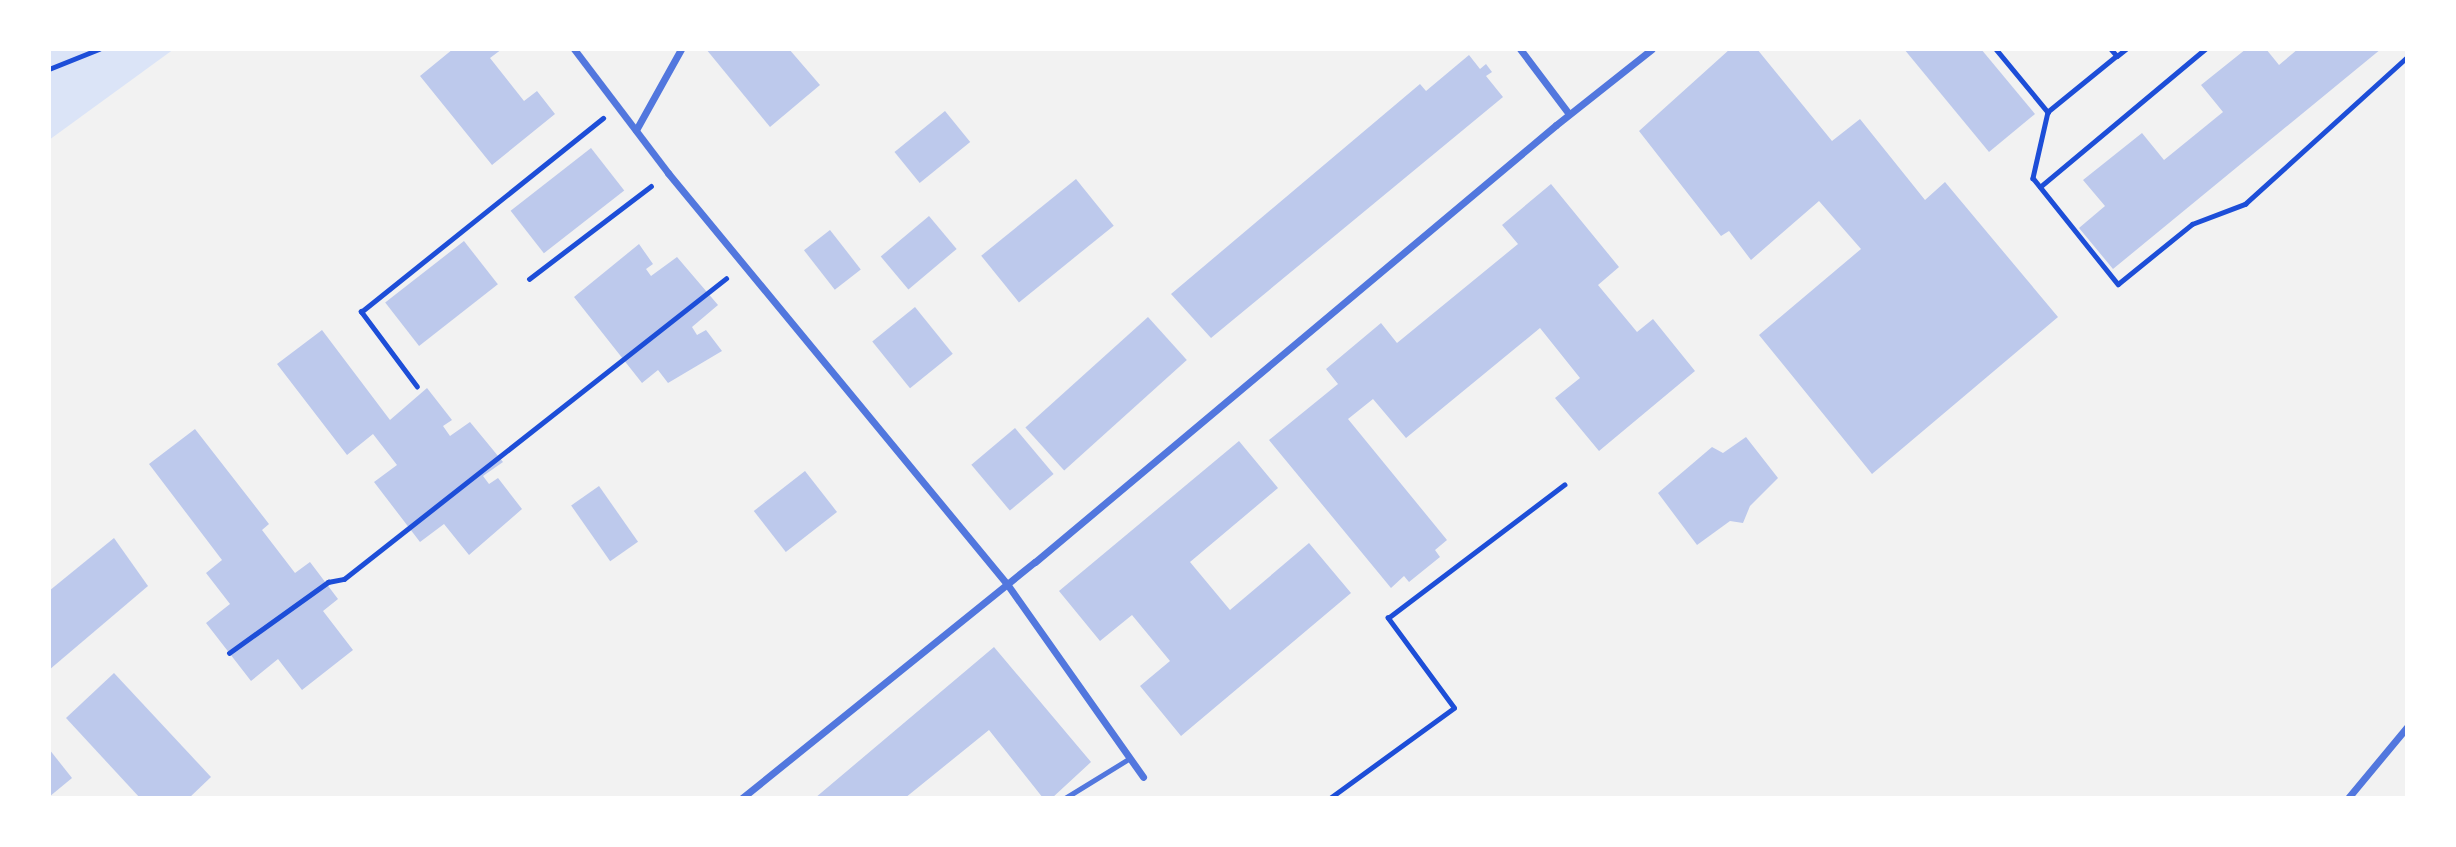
<!DOCTYPE html>
<style>
body{margin:0}
#map{position:relative;width:2456px;height:847px;overflow:hidden;background:#f2f2f2;font-family:"DejaVu Sans",sans-serif}
div>[style]{position:absolute}
.green>*{inset:0;background:#dbe4f7}
.building>*{inset:0;background:#bdc9ec;transform-origin:0 0}
.path>*{height:4.5px;margin:-2.25px;padding:0 2.25px;transform-origin:2.25px;border-radius:2.25px;background:#1d4ed8}
.service>*{height:5px;margin:-2.5px;padding:0 2.5px;transform-origin:2.5px;border-radius:2.5px;background:#5277de}
.minor>*{height:7px;margin:-3.5px;padding:0 3.5px;transform-origin:3.5px;border-radius:3.5px;background:#5277de}
span{translate:-50% -50%;white-space:nowrap;text-align:center;line-height:1.15;-webkit-text-stroke:6px #fff;paint-order:stroke}
.frame{position:absolute;inset:0;border:51px solid #fff;pointer-events:none}
</style>
<div id="map">
<div class="green">
<i style="clip-path:polygon(49px 49px,174px 49px,49px 140px)"></i>
</div>
<div class="building">
<i style="clip-path:polygon(453px 49px,502px 49px,490px 58px,524px 101px,537px 91px,555px 114px,492px 165px,420px 76px)"></i>
<i style="clip-path:polygon(706px 49px,789px 49px,820px 85px,770px 127px)"></i>
<i style="clip-path:polygon(1730px 49px,1757px 49px,1832px 141px,1860px 119px,1925px 200px,1945px 182px,2058px 317px,1872px 474px,1759px 335px,1861px 249px,1819px 201px,1751px 260px,1729px 231px,1721px 236px,1639px 131px)"></i>
<i style="clip-path:polygon(1904px 49px,1981px 49px,2035px 114px,1989px 152px)"></i>
<i style="clip-path:polygon(2246px 49px,2266px 49px,2279px 65px,2298px 49px,2381px 49px,2113px 269px,2079px 228px,2105px 206px,2083px 180px,2142px 133px,2164px 160px,2223px 112px,2201px 85px)"></i>
<i style="clip-path:polygon(1469px 55px,1480px 69px,1486px 64px,1492px 72px,1486px 76px,1503px 97px,1211px 338px,1171px 294px,1420px 84px,1426px 91px)"></i>
<i style="left:945px;top:111px;width:40px;height:65px;rotate:51deg"></i>
<i style="left:591px;top:148px;width:54px;height:102px;rotate:52deg"></i>
<i style="left:1076px;top:179px;width:60px;height:122px;rotate:51deg"></i>
<i style="clip-path:polygon(1551px 184px,1619px 267px,1598px 285px,1637px 332px,1653px 319px,1695px 371px,1599px 451px,1555px 398px,1580px 378px,1540px 328px,1406px 438px,1373px 399px,1348px 419px,1447px 540px,1435px 550px,1440px 557px,1409px 582px,1404px 576px,1391px 588px,1269px 440px,1338px 384px,1326px 369px,1381px 323px,1397px 343px,1518px 244px,1502px 225px)"></i>
<i style="left:929px;top:216px;width:43px;height:63px;rotate:50deg"></i>
<i style="left:830px;top:230px;width:50px;height:33px;rotate:52deg"></i>
<i style="left:464px;top:241px;width:55px;height:100px;rotate:52deg"></i>
<i style="clip-path:polygon(639px 244px,653px 264px,646px 269px,651px 276px,677px 257px,718px 305px,692px 327px,697px 335px,706px 330px,722px 351px,668px 383px,658px 370px,642px 383px,574px 297px)"></i>
<i style="left:915px;top:307px;width:60px;height:55px;rotate:51deg"></i>
<i style="left:1148px;top:317px;width:58px;height:165px;rotate:48deg"></i>
<i style="clip-path:polygon(322px 330px,390px 420px,427px 388px,452px 420px,443px 426px,450px 436px,470px 422px,503px 462px,483px 476px,489px 484px,498px 478px,522px 509px,469px 555px,444px 524px,420px 542px,374px 482px,397px 465px,373px 434px,347px 455px,277px 364px)"></i>
<i style="left:1015px;top:428px;width:60px;height:57px;rotate:50deg"></i>
<i style="clip-path:polygon(195px 429px,269px 524px,262px 530px,295px 573px,310px 562px,338px 599px,323px 611px,353px 650px,302px 690px,278px 659px,251px 681px,206px 623px,230px 604px,206px 573px,222px 560px,149px 464px)"></i>
<i style="clip-path:polygon(1746px 437px,1778px 478px,1750px 506px,1743px 523px,1730px 521px,1697px 545px,1658px 493px,1712px 447px,1723px 453px)"></i>
<i style="clip-path:polygon(1239px 441px,1278px 488px,1190px 562px,1230px 610px,1309px 543px,1351px 593px,1181px 736px,1140px 686px,1170px 661px,1132px 615px,1100px 641px,1059px 591px)"></i>
<i style="left:805px;top:471px;width:52px;height:65px;rotate:52deg"></i>
<i style="left:599px;top:486px;width:68px;height:34px;rotate:55deg"></i>
<i style="clip-path:polygon(114px 538px,148px 586px,49px 670px,49px 591px)"></i>
<i style="clip-path:polygon(994px 647px,1091px 762px,1052px 798px,1043px 798px,989px 730px,905px 798px,815px 798px)"></i>
<i style="clip-path:polygon(114px 673px,211px 777px,189px 798px,140px 798px,66px 718px)"></i>
<i style="clip-path:polygon(49px 749px,72px 778px,49px 797px)"></i>
</div>
<div class="path">
<i style="left:1996px;top:49px;width:82px;rotate:50.5deg"></i>
<i style="left:2111px;top:49px;width:9px;rotate:49deg"></i>
<i style="left:2117px;top:56px;width:89px;rotate:140.9deg"></i>
<i style="left:2048px;top:112px;width:68px;rotate:102.8deg"></i>
<i style="left:2033px;top:178px;width:136px;rotate:51.3deg"></i>
<i style="left:2118px;top:284px;width:95px;rotate:-39deg"></i>
<i style="left:2192px;top:224px;width:57px;rotate:-20.7deg"></i>
<i style="left:2245px;top:204px;width:219px;rotate:-42.2deg"></i>
<i style="left:2117px;top:56px;width:11px;rotate:-38deg"></i>
<i style="left:49px;top:69px;width:54px;rotate:-21.8deg"></i>
<i style="left:2040px;top:187px;width:215px;rotate:-39.9deg"></i>
<i style="left:529px;top:279px;width:153px;rotate:-37.3deg"></i>
<i style="left:417px;top:387px;width:94px;rotate:-126.7deg"></i>
<i style="left:361px;top:312px;width:310px;rotate:-38.7deg"></i>
<i style="left:229px;top:653px;width:122px;rotate:-35.6deg"></i>
<i style="left:328px;top:582px;width:16px;rotate:-11deg"></i>
<i style="left:344px;top:579px;width:486px;rotate:-38.2deg"></i>
<i style="left:1330px;top:798px;width:153px;rotate:-36deg"></i>
<i style="left:1454px;top:708px;width:112px;rotate:-126.3deg"></i>
<i style="left:1388px;top:618px;width:221px;rotate:-37.1deg"></i>
</div>
<div class="service">
<i style="left:1065px;top:798px;width:76px;rotate:-31.6deg"></i>
</div>
<div class="minor">
<i style="left:574px;top:49px;width:156px;rotate:52.8deg"></i>
<i style="left:668px;top:173px;width:533px;rotate:50.48deg"></i>
<i style="left:1007px;top:584px;width:236px;rotate:54.8deg"></i>
<i style="left:1520px;top:49px;width:81px;rotate:53deg"></i>
<i style="left:636px;top:130px;width:93px;rotate:-60.9deg"></i>
<i style="left:742px;top:798px;width:376px;rotate:-38.9deg"></i>
<i style="left:1035px;top:562px;width:680px;rotate:-39.99deg"></i>
<i style="left:1556px;top:125px;width:122px;rotate:-38.4deg"></i>
<i style="left:2348px;top:798px;width:92px;rotate:-50.3deg"></i>
</div>
<div class="frame"></div>
</div>
